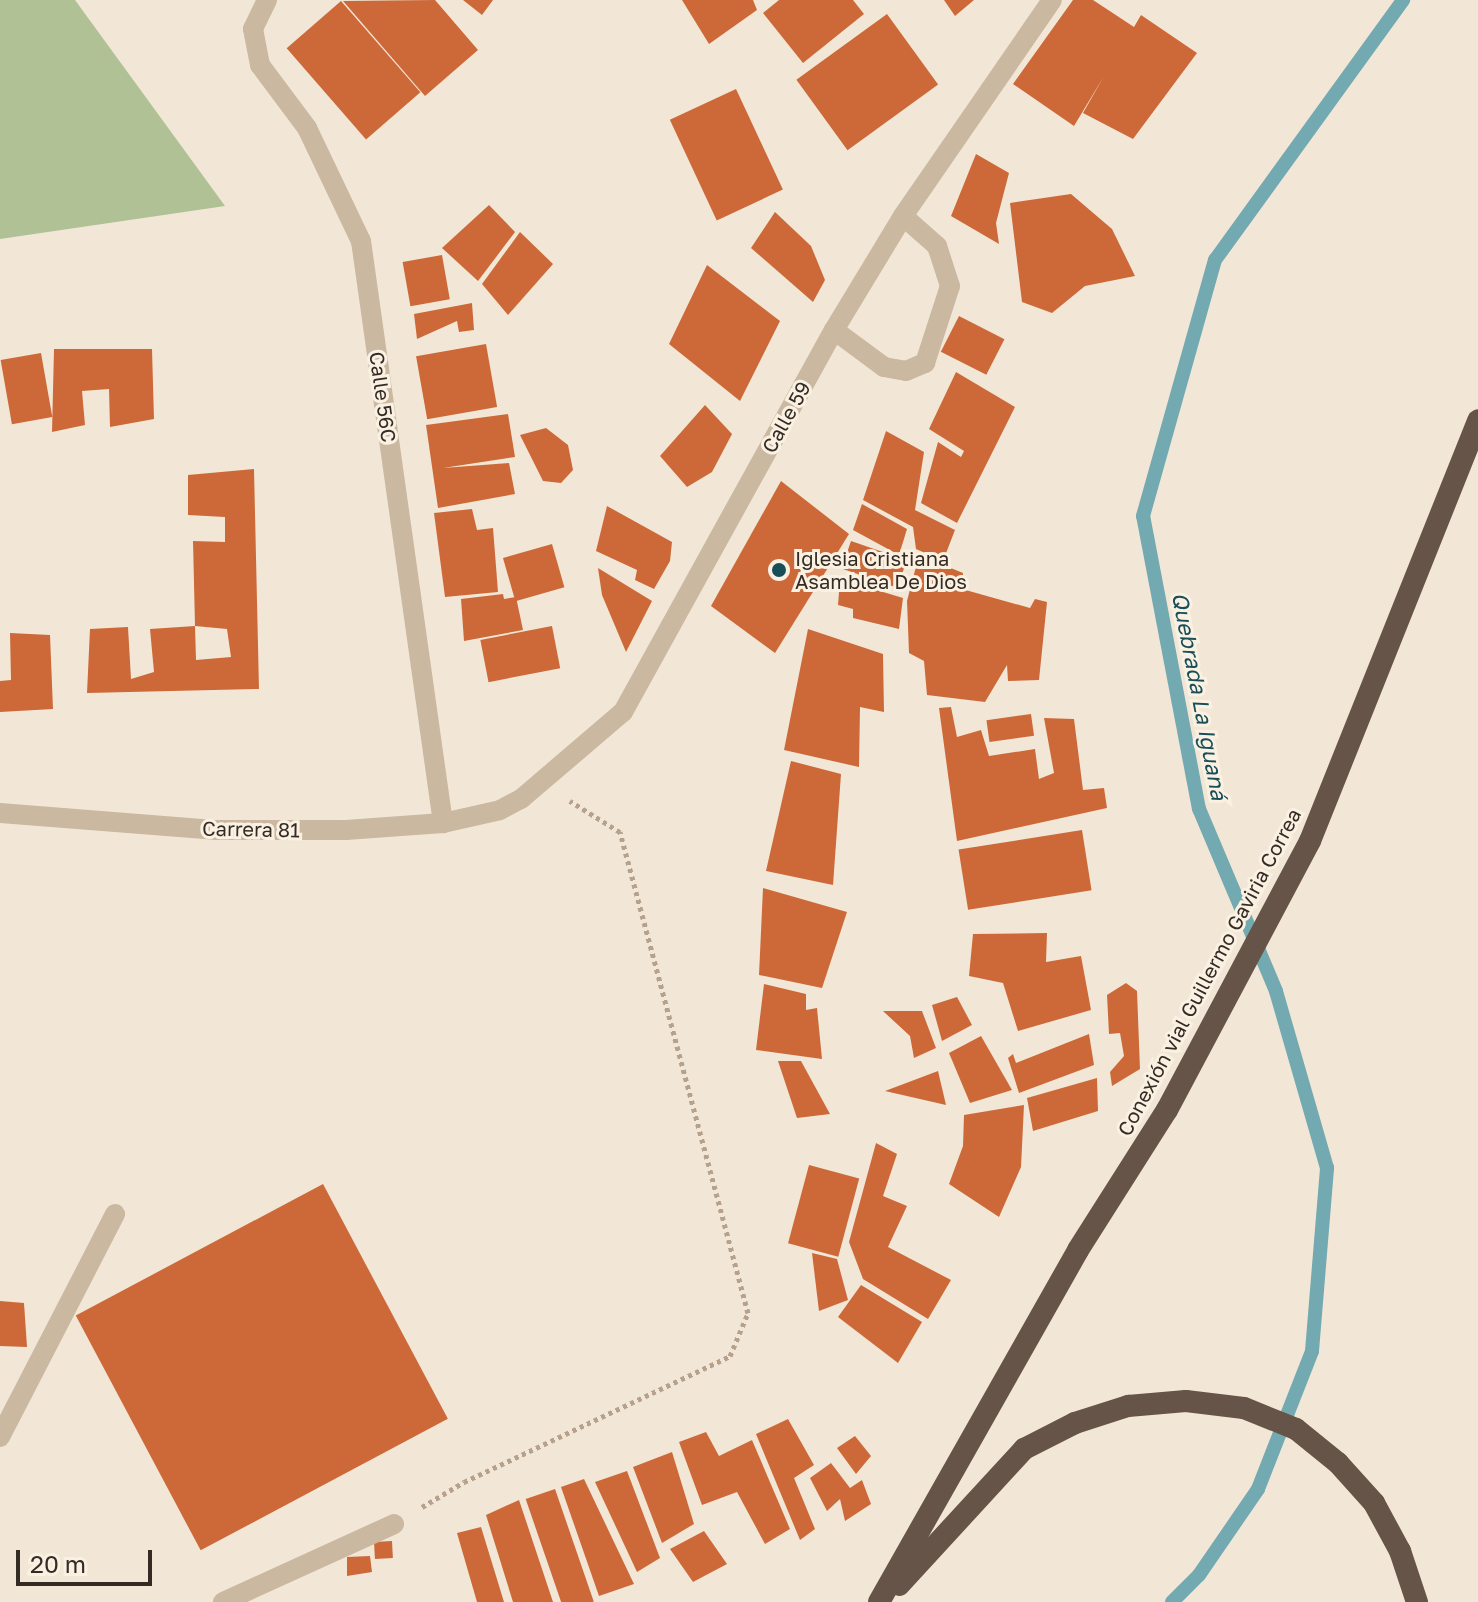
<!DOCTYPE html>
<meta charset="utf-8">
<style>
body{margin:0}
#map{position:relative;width:1478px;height:1602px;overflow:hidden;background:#f2e7d6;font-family:"Golos Text",sans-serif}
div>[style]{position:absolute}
.green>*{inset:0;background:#afc195}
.stream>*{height:14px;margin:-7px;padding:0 7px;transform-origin:7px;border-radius:7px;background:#73a9b1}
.building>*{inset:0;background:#cd6938;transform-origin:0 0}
.path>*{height:5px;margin-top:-2.5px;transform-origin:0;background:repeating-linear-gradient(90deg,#b6a28c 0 4px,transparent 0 8px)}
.service>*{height:20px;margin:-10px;padding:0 10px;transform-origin:10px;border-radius:10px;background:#cab8a1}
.minor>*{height:20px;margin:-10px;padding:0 10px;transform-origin:10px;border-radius:10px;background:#cab8a1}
.trunk>*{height:22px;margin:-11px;padding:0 11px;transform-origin:11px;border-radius:11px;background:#665448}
.dots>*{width:22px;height:22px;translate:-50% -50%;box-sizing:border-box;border:4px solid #faf1e2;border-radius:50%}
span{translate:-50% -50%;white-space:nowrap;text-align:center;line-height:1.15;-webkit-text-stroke:6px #faf1e2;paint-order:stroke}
.street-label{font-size:20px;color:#342b25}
.poi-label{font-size:20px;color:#342b25}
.left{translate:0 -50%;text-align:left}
.water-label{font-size:22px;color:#184e58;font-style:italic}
.scale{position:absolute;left:16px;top:1550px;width:136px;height:36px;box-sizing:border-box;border:4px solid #342b25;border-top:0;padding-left:10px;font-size:24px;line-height:28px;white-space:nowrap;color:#342b25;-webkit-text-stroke:6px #faf1e2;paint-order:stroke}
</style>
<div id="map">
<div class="green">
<i style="clip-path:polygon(0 0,75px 0,225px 206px,0 239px)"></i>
</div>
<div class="stream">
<i style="left:1172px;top:1602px;width:38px;rotate:-45deg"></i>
<i style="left:1199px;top:1575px;width:104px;rotate:-55.5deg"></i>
<i style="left:1258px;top:1489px;width:148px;rotate:-68.6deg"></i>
<i style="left:1312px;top:1351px;width:184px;rotate:-85.3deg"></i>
<i style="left:1327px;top:1168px;width:184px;rotate:-106.1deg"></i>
<i style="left:1276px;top:991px;width:198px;rotate:-112.9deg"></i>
<i style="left:1199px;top:809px;width:298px;rotate:-100.8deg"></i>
<i style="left:1143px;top:516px;width:266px;rotate:-74.3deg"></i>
<i style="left:1215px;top:260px;width:321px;rotate:-54.1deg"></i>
</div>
<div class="building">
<i style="clip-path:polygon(435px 0,478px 50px,425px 96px,343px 1px)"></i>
<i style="clip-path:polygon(463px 0,493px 0,482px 15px)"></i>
<i style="clip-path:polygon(682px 0,753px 0,757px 10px,709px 44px)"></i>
<i style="clip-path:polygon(779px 0,853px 0,864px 14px,803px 63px,763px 13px)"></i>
<i style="clip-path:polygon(944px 0,974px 0,955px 16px)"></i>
<i style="clip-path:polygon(1073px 0,1093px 0,1134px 27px,1141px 15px,1197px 53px,1133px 139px,1083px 113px,1104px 76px,1074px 126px,1013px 84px)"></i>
<i style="left:341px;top:1px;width:121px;height:72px;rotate:49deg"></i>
<i style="left:887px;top:14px;width:87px;height:112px;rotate:54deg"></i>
<i style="left:736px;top:89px;width:111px;height:73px;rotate:65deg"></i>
<i style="clip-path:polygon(976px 154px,1009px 173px,996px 223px,999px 244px,951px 216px)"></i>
<i style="clip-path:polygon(1071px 194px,1112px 229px,1135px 276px,1085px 286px,1052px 313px,1022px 302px,1010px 203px)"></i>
<i style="clip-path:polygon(489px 205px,515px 232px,478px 281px,442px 248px)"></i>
<i style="clip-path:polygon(775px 212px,811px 246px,825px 280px,813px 302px,751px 248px)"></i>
<i style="clip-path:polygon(520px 232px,553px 264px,508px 315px,482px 284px)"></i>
<i style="left:442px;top:255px;width:45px;height:40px;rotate:80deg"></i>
<i style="clip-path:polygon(707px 265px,780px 321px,740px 401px,669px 344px)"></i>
<i style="clip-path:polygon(472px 303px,474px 330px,459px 332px,457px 321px,417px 339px,414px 314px)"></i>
<i style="left:959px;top:316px;width:51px;height:40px;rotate:27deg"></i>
<i style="left:486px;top:344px;width:64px;height:71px;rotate:80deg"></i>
<i style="clip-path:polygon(54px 349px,152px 349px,154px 419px,110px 427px,109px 389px,82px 391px,85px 425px,52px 432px)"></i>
<i style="left:41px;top:353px;width:65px;height:41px;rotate:80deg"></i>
<i style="clip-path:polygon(956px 372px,1015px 407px,957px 523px,921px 503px,938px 442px,961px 457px,964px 451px,929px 429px)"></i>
<i style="clip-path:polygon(705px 405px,732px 434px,712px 472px,687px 487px,660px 456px)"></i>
<i style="clip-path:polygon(508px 414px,515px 457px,443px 468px,509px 463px,515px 494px,438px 508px,426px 425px)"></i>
<i style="clip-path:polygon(546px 428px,568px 445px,573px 470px,561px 483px,543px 481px,520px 435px)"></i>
<i style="clip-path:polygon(886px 431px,924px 452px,915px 510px,955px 530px,943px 561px,916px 549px,913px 527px,863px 500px)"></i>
<i style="clip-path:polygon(evenodd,254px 469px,259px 689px,87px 693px,90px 629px,128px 627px,131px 679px,154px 672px,150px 629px,195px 626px,193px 541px,225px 542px,225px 517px,188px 515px,188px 475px,254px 469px,195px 626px,227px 629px,231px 657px,196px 660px,195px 626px)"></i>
<i style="clip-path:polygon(781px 481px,849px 534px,775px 653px,711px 606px)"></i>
<i style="clip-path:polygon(862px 504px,907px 529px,899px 555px,853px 530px)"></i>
<i style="clip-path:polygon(607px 506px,672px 542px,670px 561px,654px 589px,635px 580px,637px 570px,596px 551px)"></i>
<i style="clip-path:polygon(472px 509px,477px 530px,493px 528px,498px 592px,445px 597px,434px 513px)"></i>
<i style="left:851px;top:541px;width:59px;height:29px;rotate:19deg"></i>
<i style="left:552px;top:544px;width:45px;height:51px;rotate:74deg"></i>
<i style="clip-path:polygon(919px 555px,963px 573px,962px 589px,1030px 608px,1035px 599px,1047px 602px,1039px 680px,1008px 681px,1007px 665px,985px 702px,927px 695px,924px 661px,909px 653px,907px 601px)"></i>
<i style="clip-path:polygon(598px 568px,652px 601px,626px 652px,602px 595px)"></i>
<i style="clip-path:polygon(840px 579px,903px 598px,899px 629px,853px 618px,853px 609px,838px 605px)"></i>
<i style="clip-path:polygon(503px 594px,504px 599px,516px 597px,523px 630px,464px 641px,461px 599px)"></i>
<i style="left:552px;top:626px;width:43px;height:73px;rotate:79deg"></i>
<i style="clip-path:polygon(808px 629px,883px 654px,884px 712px,860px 707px,859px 767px,784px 750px)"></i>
<i style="clip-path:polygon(10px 633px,50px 635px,53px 709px,0 712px,0 681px,11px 680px)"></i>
<i style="clip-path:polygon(951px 707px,957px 737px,981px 730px,989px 756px,1035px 749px,1039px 779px,1054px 773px,1044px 718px,1074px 719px,1083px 790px,1104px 788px,1107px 808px,957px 841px,939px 708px)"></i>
<i style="left:1031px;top:714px;width:22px;height:45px;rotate:82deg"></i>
<i style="clip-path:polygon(791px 761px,841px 774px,833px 885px,766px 871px)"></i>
<i style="left:1082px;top:830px;width:61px;height:125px;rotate:81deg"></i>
<i style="clip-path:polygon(763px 888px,847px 912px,822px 988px,759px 975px)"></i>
<i style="clip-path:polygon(1047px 933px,1046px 962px,1081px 956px,1091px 1010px,1018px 1031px,1003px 983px,969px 976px,973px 934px)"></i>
<i style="clip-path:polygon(1126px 983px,1137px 991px,1140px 1069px,1112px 1086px,1110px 1072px,1124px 1056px,1120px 1033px,1109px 1034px,1107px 995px)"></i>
<i style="clip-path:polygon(764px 984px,806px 994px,806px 1010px,817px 1008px,822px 1059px,756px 1050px)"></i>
<i style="clip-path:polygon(957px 997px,972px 1025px,942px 1041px,932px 1005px)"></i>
<i style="clip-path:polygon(883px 1011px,922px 1011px,936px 1048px,914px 1058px,910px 1036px)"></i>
<i style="clip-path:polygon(1089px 1034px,1094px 1065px,1019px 1093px,1008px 1058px,1013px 1054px,1016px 1063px)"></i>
<i style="clip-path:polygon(981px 1036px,1012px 1090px,970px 1103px,949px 1053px)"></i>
<i style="clip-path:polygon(778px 1061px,801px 1061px,830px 1114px,797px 1118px)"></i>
<i style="clip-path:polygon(938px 1071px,946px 1105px,885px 1091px)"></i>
<i style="clip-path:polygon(1097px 1078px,1098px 1111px,1033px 1131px,1027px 1098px)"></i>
<i style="clip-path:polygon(1024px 1105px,1021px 1167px,999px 1217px,949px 1184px,963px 1146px,964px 1115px)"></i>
<i style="clip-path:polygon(876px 1143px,897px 1154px,883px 1196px,907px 1206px,888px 1247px,951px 1280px,928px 1319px,863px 1279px,849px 1242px)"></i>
<i style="left:809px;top:1165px;width:52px;height:81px;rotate:15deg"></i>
<i style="left:323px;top:1184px;width:266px;height:280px;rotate:62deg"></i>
<i style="clip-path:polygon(812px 1253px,837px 1259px,848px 1300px,819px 1311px)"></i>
<i style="clip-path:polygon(861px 1285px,922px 1322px,898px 1363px,838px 1317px)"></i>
<i style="clip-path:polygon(0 1301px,24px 1303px,27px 1347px,0 1346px)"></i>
<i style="clip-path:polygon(788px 1419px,814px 1465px,794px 1478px,815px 1529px,800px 1540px,756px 1434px)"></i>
<i style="clip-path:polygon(706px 1432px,719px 1456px,752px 1440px,790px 1529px,765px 1544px,737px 1492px,702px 1505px,679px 1442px)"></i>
<i style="clip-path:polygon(855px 1436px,871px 1456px,856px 1474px,837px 1448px)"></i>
<i style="clip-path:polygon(672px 1452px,694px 1524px,662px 1543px,633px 1467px)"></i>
<i style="clip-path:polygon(831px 1463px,850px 1488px,862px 1480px,871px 1504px,845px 1521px,840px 1499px,827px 1511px,810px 1478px)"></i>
<i style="clip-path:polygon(627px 1471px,660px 1558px,637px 1572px,595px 1482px)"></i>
<i style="clip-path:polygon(584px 1479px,634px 1584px,599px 1596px,561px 1487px)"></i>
<i style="left:555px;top:1489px;width:119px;height:31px;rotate:71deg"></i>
<i style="clip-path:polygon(519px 1500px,553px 1602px,513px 1602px,486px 1515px)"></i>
<i style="clip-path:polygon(481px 1527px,504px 1602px,477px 1602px,457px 1533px)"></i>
<i style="clip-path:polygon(704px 1531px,727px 1564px,693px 1582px,670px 1549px)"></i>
<i style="left:392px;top:1541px;width:17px;height:18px;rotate:87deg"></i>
<i style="clip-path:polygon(370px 1556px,372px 1572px,347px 1576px,347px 1557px)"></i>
</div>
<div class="path">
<i style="left:422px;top:1507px;width:49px;rotate:-30.8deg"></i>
<i style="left:464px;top:1482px;width:294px;rotate:-25.3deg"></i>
<i style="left:730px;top:1356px;width:47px;rotate:-67.3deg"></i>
<i style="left:748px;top:1313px;width:498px;rotate:-104.9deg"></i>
<i style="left:620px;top:832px;width:59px;rotate:-148.2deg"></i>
</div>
<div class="service">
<i style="left:834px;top:330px;width:62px;rotate:36.5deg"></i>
<i style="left:884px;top:367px;width:22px;rotate:10deg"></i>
<i style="left:906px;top:371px;width:21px;rotate:-23deg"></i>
<i style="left:925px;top:363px;width:81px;rotate:-72deg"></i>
<i style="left:950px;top:286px;width:42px;rotate:-108deg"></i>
<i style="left:937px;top:246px;width:45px;rotate:-138.6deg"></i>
<i style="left:0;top:1437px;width:251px;rotate:-62.7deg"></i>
</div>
<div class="minor">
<i style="left:267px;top:0;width:32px;rotate:116deg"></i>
<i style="left:253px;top:29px;width:37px;rotate:79deg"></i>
<i style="left:260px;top:65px;width:79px;rotate:53.3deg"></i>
<i style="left:307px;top:128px;width:125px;rotate:64.5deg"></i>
<i style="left:361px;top:241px;width:588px;rotate:81.98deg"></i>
<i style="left:0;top:813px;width:218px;rotate:4.5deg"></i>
<i style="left:217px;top:830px;width:129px"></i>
<i style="left:346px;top:830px;width:97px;rotate:-4.1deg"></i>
<i style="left:443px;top:823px;width:58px;rotate:-12.8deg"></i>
<i style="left:500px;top:810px;width:24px;rotate:-28deg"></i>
<i style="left:521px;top:799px;width:134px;rotate:-40.5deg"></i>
<i style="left:623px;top:712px;width:436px;rotate:-61.1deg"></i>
<i style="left:834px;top:330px;width:133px;rotate:-58.8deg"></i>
<i style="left:903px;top:216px;width:262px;rotate:-55.4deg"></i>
<i style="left:223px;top:1602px;width:188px;rotate:-24.5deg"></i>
</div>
<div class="trunk">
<i style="left:899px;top:1585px;width:185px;rotate:-47.4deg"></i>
<i style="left:1024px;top:1449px;width:57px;rotate:-27deg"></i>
<i style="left:1075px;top:1423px;width:56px;rotate:-17.8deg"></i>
<i style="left:1128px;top:1406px;width:58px;rotate:-4.9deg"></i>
<i style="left:1186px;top:1401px;width:58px;rotate:6.9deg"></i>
<i style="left:1244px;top:1408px;width:56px;rotate:22deg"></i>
<i style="left:1296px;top:1429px;width:54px;rotate:39deg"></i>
<i style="left:1338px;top:1463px;width:54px;rotate:48deg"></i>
<i style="left:1374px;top:1503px;width:55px;rotate:61.6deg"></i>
<i style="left:1400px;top:1551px;width:54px;rotate:71.6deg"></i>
<i style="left:879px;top:1602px;width:404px;rotate:-60.5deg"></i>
<i style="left:1078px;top:1250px;width:166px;rotate:-57.6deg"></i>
<i style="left:1167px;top:1110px;width:305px;rotate:-62deg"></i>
<i style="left:1310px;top:841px;width:453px;rotate:-68.2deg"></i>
</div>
<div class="dots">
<i style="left:779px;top:570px;background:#184e58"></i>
</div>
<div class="street-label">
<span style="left:383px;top:397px;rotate:82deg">Calle 56C</span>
<span style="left:786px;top:417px;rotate:-61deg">Calle 59</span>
<span style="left:251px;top:829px;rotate:1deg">Carrera 81</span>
<span style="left:1209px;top:972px;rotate:-62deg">Conexión vial Guillermo Gaviria Correa</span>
</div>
<div class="poi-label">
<span class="left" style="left:795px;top:570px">Iglesia Cristiana<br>Asamblea De Dios</span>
</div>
<div class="water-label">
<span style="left:1200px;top:696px;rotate:79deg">Quebrada La Iguaná</span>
</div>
<div class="scale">20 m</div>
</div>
